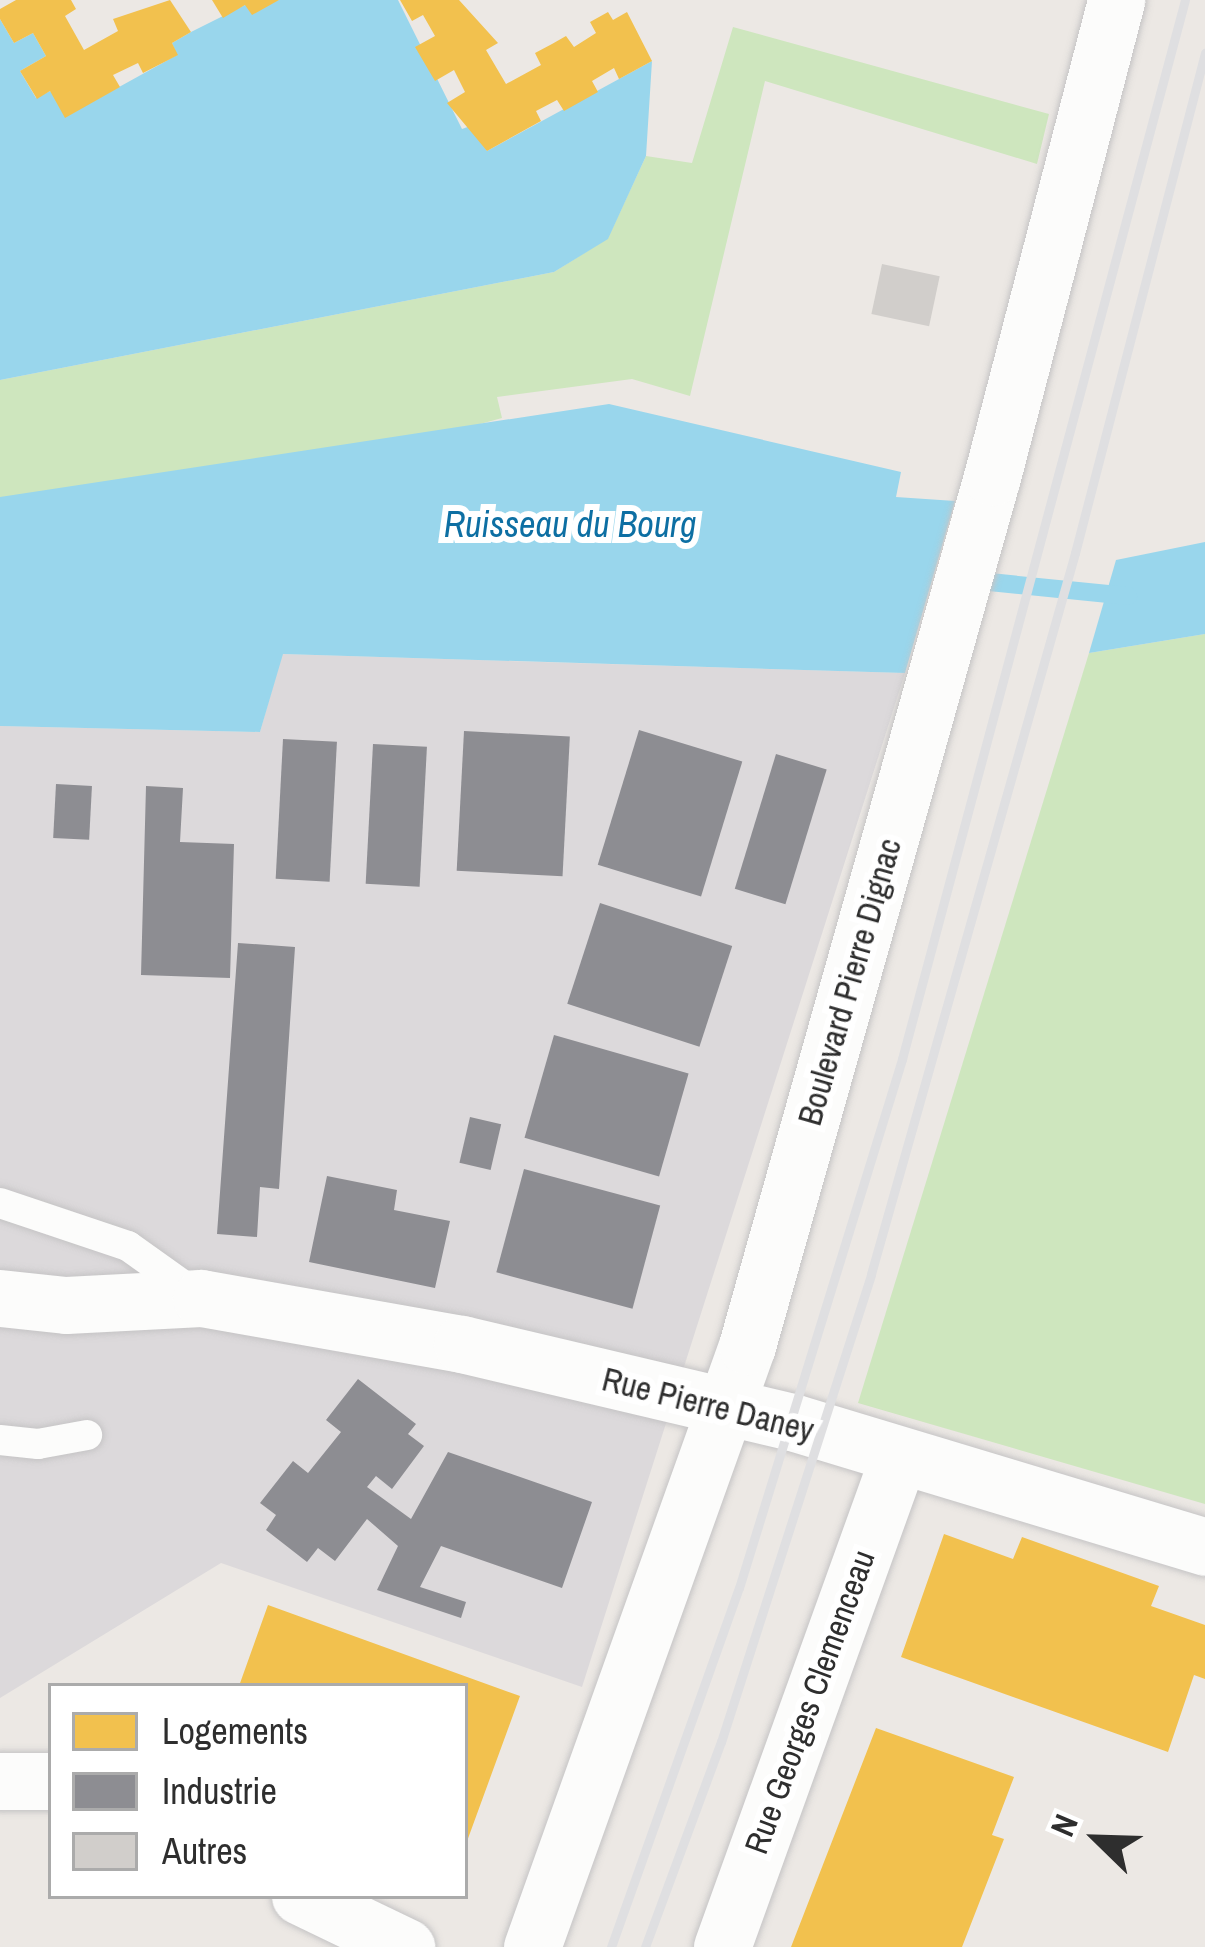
<!DOCTYPE html>
<style>
body{margin:0}
#map{position:relative;width:1205px;height:1947px;overflow:hidden;background:#ece8e4;font-family:"Archivo Narrow",sans-serif}
div>[style]{position:absolute}
.industrial>*{inset:0;background:#dcd9db}
.green>*{inset:0;background:#cee6be}
.water>*{inset:0;background:#99d6ec}
.homes>*{inset:0;background:#f2c14e}
.industry>*{inset:0;background:#8d8d92;transform-origin:0 0}
.stream>*{height:18px;margin:-9px;padding:0 9px;transform-origin:9px;border-radius:9px;background:#99d6ec}
.building>*{inset:0;background:#d1cecb;transform-origin:0 0}
.roads{filter:drop-shadow(0 0 3px #c5c4c5) drop-shadow(0 0 3px #c5c4c5)}
.lane>*{height:30px;margin:-15px;padding:0 15px;transform-origin:15px;border-radius:15px;background:#fcfcfb}
.street>*{height:57px;margin:-28.5px;padding:0 28.5px;transform-origin:28.5px;border-radius:28.5px;background:#fcfcfb}
.rail>*{height:9px;margin:-4.5px;padding:0 4.5px;transform-origin:4.5px;border-radius:4.5px;background:#dfdfe1}
span{translate:-50% -50%;white-space:nowrap;text-align:center;line-height:1.15;-webkit-text-stroke:12px #fff;paint-order:stroke}
.street-label{font-size:33px;color:#2e2e2e}
.water-label{font-size:36px;color:#0d6fa3;font-style:italic}
.legend{position:absolute;left:48px;top:1683px;width:420px;height:216px;box-sizing:border-box;background:#fff;border:3px solid #ababab;margin:0;padding:15px 21px;list-style:none;font-size:36px;color:#2e2e2e}
.legend li{display:flex;align-items:center;gap:24px;height:60px}
.legend b{width:60px;border:3px solid #ababab}
.north{position:absolute;left:1037px;top:1779px;width:120px;height:120px;-webkit-text-stroke:9px #fff;paint-order:stroke;rotate:293deg;font-size:33px;font-weight:700;line-height:48px;text-align:center;color:#2e2e2e}
.north::after{content:'';display:block;margin:auto;width:42px;height:54px;background:#2e2e2e;clip-path:polygon(50% 0,100% 100%,50% 72%,0 100%)}
</style>
<div id="map">
<div class="industrial">
<i style="clip-path:polygon(282px 654px,905px 673px,582px 1687px,221px 1563px,0 1698px,0 726px,260px 732px)"></i>
</div>
<div class="green">
<i style="clip-path:polygon(733px 27px,1049px 114px,1037px 164px,765px 81px,690px 396px,632px 379px,497px 397px,502px 418px,0 555px,0 380px,554px 272px,608px 238px,646px 156px,692px 163px)"></i>
<i style="clip-path:polygon(1205px 634px,1205px 1504px,858px 1403px,1089px 653px)"></i>
</div>
<div class="water">
<i style="clip-path:polygon(279px 0,398px 0,462px 129px,473px 125px,487px 151px,652px 61px,646px 156px,608px 239px,554px 272px,0 380px,0 19px,14px 43px,33px 33px,46px 56px,20px 71px,36px 98px,50px 91px,72px 113px,177px 55px,172px 43px,191px 32px,245px 5px)"></i>
<i style="clip-path:polygon(609px 404px,901px 472px,896px 497px,955px 501px,905px 673px,283px 654px,260px 732px,0 726px,0 497px)"></i>
<i style="clip-path:polygon(1205px 542px,1205px 634px,1089px 653px,1116px 560px)"></i>
</div>
<div class="homes">
<i style="clip-path:polygon(16px 0,71px 0,76px 9px,65px 16px,84px 50px,118px 31px,113px 19px,170px 0,191px 32px,172px 43px,178px 55px,143px 73px,138px 63px,113px 75px,120px 87px,65px 118px,50px 91px,37px 99px,20px 71px,46px 56px,33px 33px,14px 43px,0 19px,0 9px)"></i>
<i style="clip-path:polygon(212px 0,279px 0,252px 15px,245px 5px,223px 18px)"></i>
<i style="clip-path:polygon(400px 0,459px 0,498px 43px,486px 50px,506px 84px,541px 65px,535px 53px,552px 44px,566px 36px,574px 47px,596px 33px,590px 22px,608px 12px,613px 20px,627px 12px,652px 61px,619px 79px,614px 68px,592px 81px,598px 92px,564px 111px,557px 100px,536px 111px,541px 121px,487px 151px,447px 103px,465px 92px,454px 70px,435px 81px,415px 47px,435px 36px,423px 15px,412px 21px)"></i>
<i style="clip-path:polygon(944px 1534px,1013px 1559px,1022px 1537px,1159px 1586px,1151px 1606px,1205px 1625px,1205px 1679px,1194px 1675px,1168px 1752px,901px 1657px)"></i>
<i style="clip-path:polygon(268px 1605px,520px 1696px,466px 1844px,465px 1686px,239px 1686px)"></i>
<i style="clip-path:polygon(876px 1728px,1014px 1777px,992px 1835px,1004px 1839px,962px 1947px,791px 1947px)"></i>
</div>
<div class="industry">
<i style="left:639px;top:730px;width:108px;height:141px;rotate:17deg"></i>
<i style="left:464px;top:731px;width:106px;height:140px;rotate:3deg"></i>
<i style="left:283px;top:739px;width:54px;height:140px;rotate:3deg"></i>
<i style="left:373px;top:744px;width:54px;height:140px;rotate:3deg"></i>
<i style="left:776px;top:754px;width:53px;height:141px;rotate:17deg"></i>
<i style="left:56px;top:784px;width:36px;height:54px;rotate:3deg"></i>
<i style="clip-path:polygon(146px 786px,183px 788px,180px 842px,234px 844px,230px 978px,141px 975px)"></i>
<i style="left:600px;top:903px;width:139px;height:106px;rotate:18deg"></i>
<i style="clip-path:polygon(238px 943px,295px 947px,279px 1189px,260px 1187px,257px 1237px,217px 1234px)"></i>
<i style="left:554px;top:1035px;width:140px;height:107px;rotate:16deg"></i>
<i style="left:470px;top:1117px;width:32px;height:47px;rotate:13deg"></i>
<i style="left:524px;top:1169px;width:141px;height:107px;rotate:15deg"></i>
<i style="clip-path:polygon(327px 1176px,397px 1190px,394px 1210px,450px 1221px,435px 1288px,309px 1262px)"></i>
<i style="clip-path:polygon(358px 1379px,416px 1424px,408px 1434px,424px 1446px,392px 1489px,376px 1476px,367px 1487px,411px 1519px,448px 1452px,592px 1502px,562px 1588px,441px 1546px,420px 1587px,466px 1602px,461px 1618px,377px 1590px,398px 1546px,367px 1519px,335px 1561px,318px 1548px,307px 1562px,266px 1530px,276px 1515px,260px 1503px,293px 1461px,308px 1473px,341px 1432px,326px 1420px)"></i>
</div>
<div class="stream">
<i style="left:970px;top:580px;width:159px;rotate:5.8deg"></i>
</div>
<div class="building">
<i style="left:882px;top:264px;width:59px;height:51px;rotate:12deg"></i>
</div>
<div class="roads">
<div class="lane">
<i style="left:0;top:1203px;width:135px;rotate:18.6deg"></i>
<i style="left:128px;top:1246px;width:81px;rotate:35.5deg"></i>
<i style="left:0;top:1440px;width:38px;rotate:6deg"></i>
<i style="left:38px;top:1444px;width:50px;rotate:-10.4deg"></i>
</div>
<div class="street">
<i style="left:0;top:1298px;width:66px;rotate:6.1deg"></i>
<i style="left:66px;top:1305px;width:135px;rotate:-3deg"></i>
<i style="left:201px;top:1298px;width:265px;rotate:10deg"></i>
<i style="left:462px;top:1344px;width:339px;rotate:13.3deg"></i>
<i style="left:792px;top:1422px;width:432px;rotate:16.8deg"></i>
<i style="left:0;top:1781px;width:51px"></i>
<i style="left:300px;top:1896px;width:118px;rotate:25.7deg"></i>
<i style="left:532px;top:1947px;width:638px;rotate:-70.32deg"></i>
<i style="left:747px;top:1346px;width:903px;rotate:-74.26deg"></i>
<i style="left:992px;top:477px;width:493px;rotate:-75.4deg"></i>
<i style="left:722px;top:1947px;width:522px;rotate:-70.18deg"></i>
</div>
</div>
<div class="rail">
<i style="left:611px;top:1947px;width:381px;rotate:-70.4deg"></i>
<i style="left:739px;top:1588px;width:554px;rotate:-72.87deg"></i>
<i style="left:902px;top:1059px;width:1096px;rotate:-75.04deg"></i>
<i style="left:645px;top:1947px;width:219px;rotate:-69.7deg"></i>
<i style="left:721px;top:1742px;width:491px;rotate:-72.2deg"></i>
<i style="left:871px;top:1274px;width:749px;rotate:-74.2deg"></i>
<i style="left:1075px;top:553px;width:517px;rotate:-75.43deg"></i>
</div>
<div class="street-label">
<span style="left:850px;top:982px;rotate:-74deg">Boulevard Pierre Dignac</span>
<span style="left:708px;top:1405px;rotate:14deg">Rue Pierre Daney</span>
<span style="left:810px;top:1702px;rotate:-70deg">Rue Georges Clemenceau</span>
</div>
<div class="water-label">
<span style="left:570px;top:525px">Ruisseau du Bourg</span>
</div>
<ul class="legend">
<li><b style="height:33px;background:#f2c14e"></b>Logements</li>
<li><b style="height:33px;background:#8d8d92"></b>Industrie</li>
<li><b style="height:33px;background:#d1cecb"></b>Autres</li>
</ul>
<div class="north">N</div>
</div>
